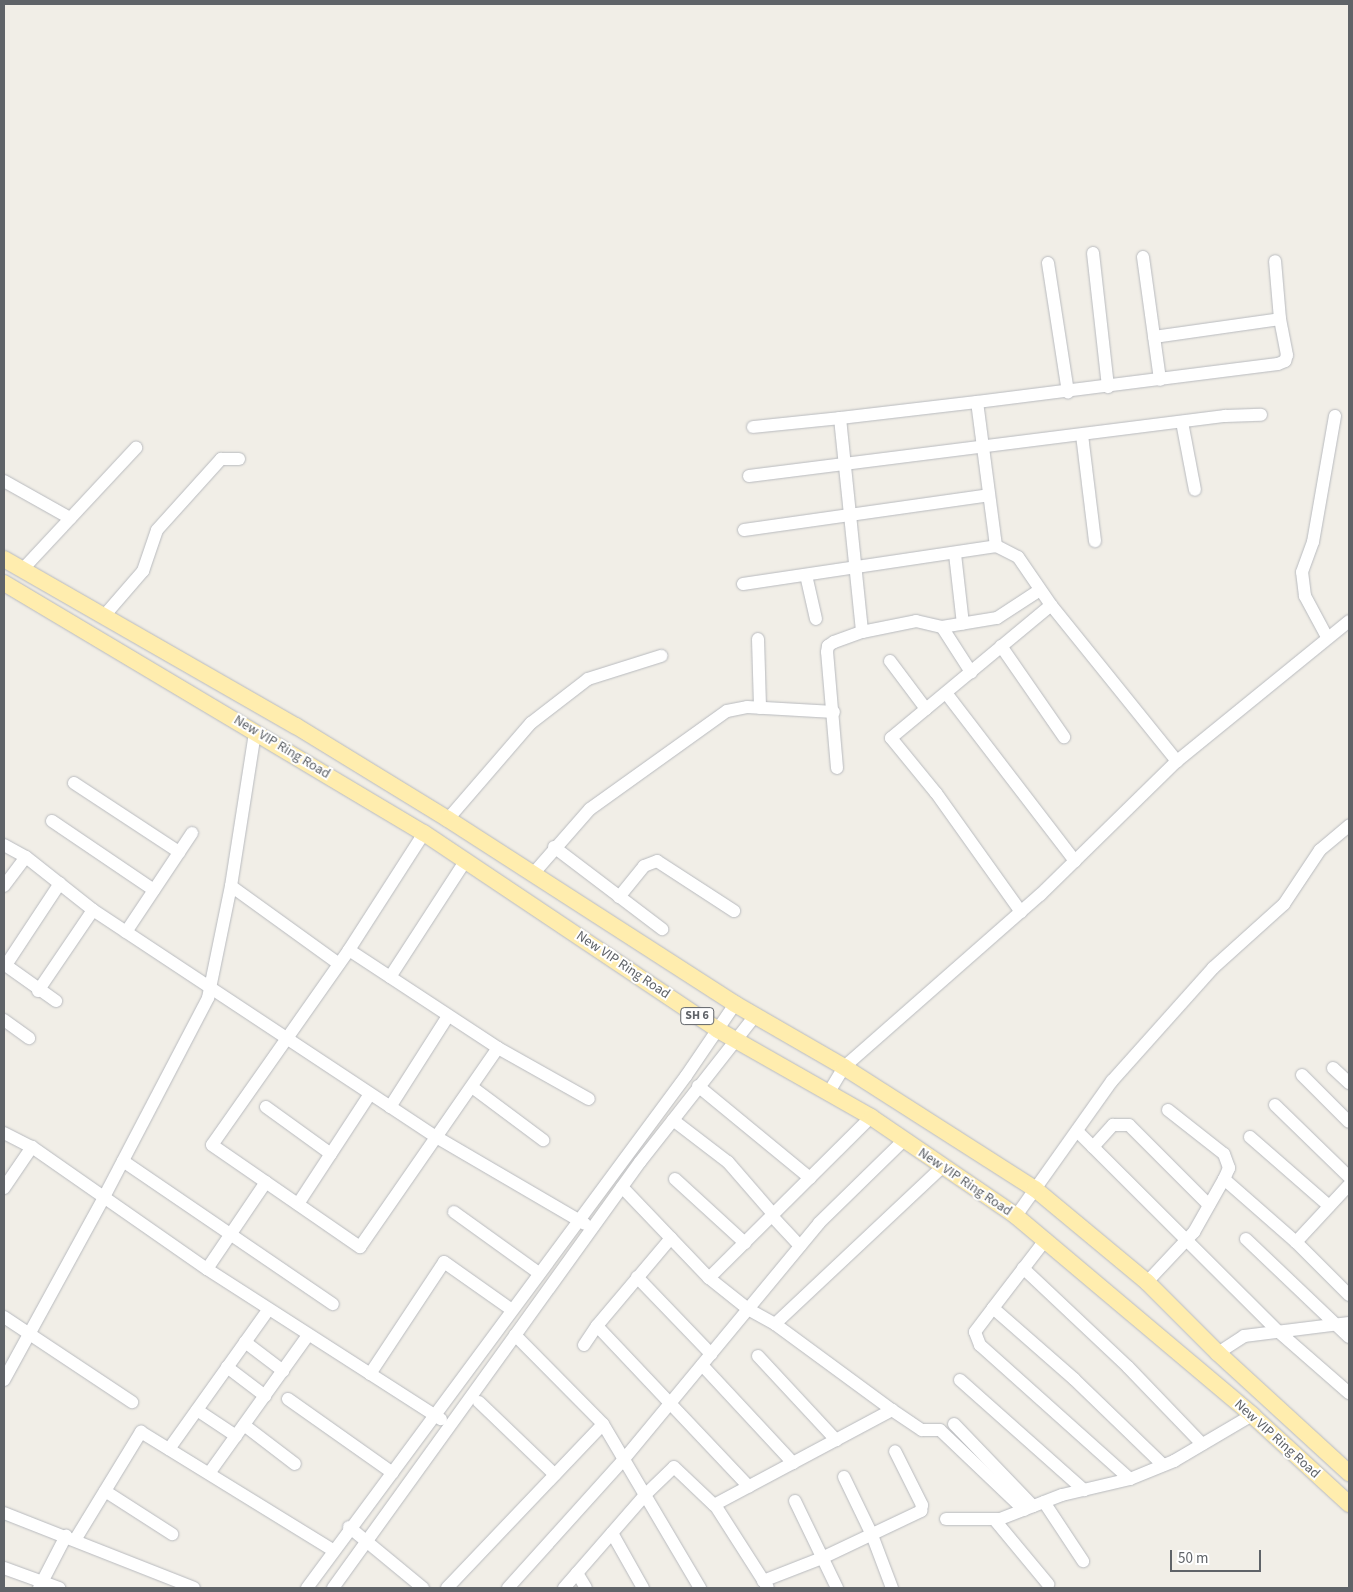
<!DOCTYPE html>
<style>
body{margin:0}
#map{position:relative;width:1353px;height:1592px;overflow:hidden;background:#f1eee7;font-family:"Source Sans 3",sans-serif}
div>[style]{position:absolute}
.roads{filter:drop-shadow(0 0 1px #b8babe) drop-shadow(0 0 1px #b8babe)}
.minor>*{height:12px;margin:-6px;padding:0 6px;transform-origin:6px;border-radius:6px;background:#fff}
.major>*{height:16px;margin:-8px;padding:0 8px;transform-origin:8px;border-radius:8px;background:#ffedae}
span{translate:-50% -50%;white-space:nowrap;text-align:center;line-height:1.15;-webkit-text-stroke:4px #fff;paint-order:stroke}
.shield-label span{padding:1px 4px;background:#fff;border:1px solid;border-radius:4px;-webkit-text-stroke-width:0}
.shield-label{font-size:12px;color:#5f6368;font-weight:700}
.street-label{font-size:14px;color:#5f6368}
.frame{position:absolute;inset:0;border:5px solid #5f6368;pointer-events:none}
.scale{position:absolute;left:1170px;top:1550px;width:91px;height:22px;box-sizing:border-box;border:2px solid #5f6368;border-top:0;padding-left:6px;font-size:15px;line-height:18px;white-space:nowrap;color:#5f6368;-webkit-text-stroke:4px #fff;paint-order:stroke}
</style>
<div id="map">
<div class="roads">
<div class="minor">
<i style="left:1093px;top:253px;width:135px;rotate:83.6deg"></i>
<i style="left:1143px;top:257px;width:124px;rotate:82.1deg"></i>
<i style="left:1048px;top:263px;width:131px;rotate:81.2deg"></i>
<i style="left:1154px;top:337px;width:127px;rotate:-8.1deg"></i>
<i style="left:1280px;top:319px;width:58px;rotate:-94.9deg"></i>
<i style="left:977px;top:402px;width:138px;rotate:173.3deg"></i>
<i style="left:840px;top:418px;width:215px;rotate:84.1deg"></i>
<i style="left:862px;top:632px;width:55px;rotate:-11.5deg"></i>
<i style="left:916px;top:621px;width:27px;rotate:13deg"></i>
<i style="left:942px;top:627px;width:56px;rotate:-9.3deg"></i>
<i style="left:997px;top:618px;width:51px;rotate:-33.1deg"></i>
<i style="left:1182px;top:422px;width:69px;rotate:79.2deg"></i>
<i style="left:753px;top:427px;width:87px;rotate:-5.9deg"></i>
<i style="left:1082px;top:435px;width:107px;rotate:83deg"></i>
<i style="left:749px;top:476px;width:480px;rotate:-7.2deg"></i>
<i style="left:1225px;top:416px;width:36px;rotate:-2deg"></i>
<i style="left:4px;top:481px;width:76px;rotate:29.3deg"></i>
<i style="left:744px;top:530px;width:247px;rotate:-8.1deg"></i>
<i style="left:955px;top:554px;width:70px;rotate:83.5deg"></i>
<i style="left:23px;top:569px;width:166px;rotate:-47deg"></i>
<i style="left:806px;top:575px;width:45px;rotate:77.2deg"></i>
<i style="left:743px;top:584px;width:256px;rotate:-8.5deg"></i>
<i style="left:1051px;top:605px;width:201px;rotate:51.1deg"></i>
<i style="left:104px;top:616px;width:60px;rotate:-49.1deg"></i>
<i style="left:143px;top:571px;width:43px;rotate:-71.1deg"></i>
<i style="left:157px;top:530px;width:96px;rotate:-48deg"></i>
<i style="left:221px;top:459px;width:18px"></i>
<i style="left:942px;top:627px;width:54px;rotate:57.2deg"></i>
<i style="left:1327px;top:637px;width:47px;rotate:-118.2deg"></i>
<i style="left:1305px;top:596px;width:24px;rotate:-97deg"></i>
<i style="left:1302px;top:572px;width:32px;rotate:-70deg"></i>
<i style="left:1313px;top:542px;width:128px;rotate:-80.1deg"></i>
<i style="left:758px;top:639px;width:69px;rotate:88.3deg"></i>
<i style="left:1001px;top:646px;width:111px;rotate:55.3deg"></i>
<i style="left:890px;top:661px;width:60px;rotate:53.1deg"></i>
<i style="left:946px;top:693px;width:212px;rotate:52.5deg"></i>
<i style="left:837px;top:768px;width:116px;rotate:-94.9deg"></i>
<i style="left:827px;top:652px;width:6px;rotate:-81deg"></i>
<i style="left:828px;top:646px;width:7px;rotate:-34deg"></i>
<i style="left:834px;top:642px;width:30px;rotate:-20deg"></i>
<i style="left:74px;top:783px;width:126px;rotate:33.3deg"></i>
<i style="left:448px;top:819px;width:127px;rotate:-49.2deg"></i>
<i style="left:531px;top:723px;width:72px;rotate:-37.7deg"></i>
<i style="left:588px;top:679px;width:77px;rotate:-17.5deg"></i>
<i style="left:52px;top:821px;width:123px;rotate:34.1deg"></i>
<i style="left:424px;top:833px;width:139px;rotate:122.7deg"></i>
<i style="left:349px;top:950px;width:238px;rotate:125.1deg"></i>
<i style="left:212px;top:1145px;width:180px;rotate:34.6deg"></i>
<i style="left:360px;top:1247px;width:242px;rotate:-55.3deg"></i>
<i style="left:4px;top:845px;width:25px;rotate:29deg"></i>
<i style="left:26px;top:857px;width:85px;rotate:38.3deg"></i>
<i style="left:93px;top:910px;width:414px;rotate:33.5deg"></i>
<i style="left:438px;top:1138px;width:170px;rotate:30.3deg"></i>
<i style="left:554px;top:847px;width:136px;rotate:37.2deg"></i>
<i style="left:533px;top:874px;width:86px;rotate:-48.8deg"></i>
<i style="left:590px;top:809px;width:168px;rotate:-35.6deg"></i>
<i style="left:727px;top:711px;width:20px;rotate:-11deg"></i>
<i style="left:747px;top:707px;width:87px;rotate:3.3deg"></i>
<i style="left:4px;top:886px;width:36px;rotate:-53deg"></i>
<i style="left:231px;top:886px;width:133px;rotate:35.8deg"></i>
<i style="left:619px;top:897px;width:40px;rotate:-51deg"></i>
<i style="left:644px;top:866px;width:14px;rotate:-21deg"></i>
<i style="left:657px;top:861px;width:92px;rotate:33deg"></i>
<i style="left:1021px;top:912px;width:146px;rotate:-125.5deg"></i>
<i style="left:936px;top:793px;width:71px;rotate:-129.3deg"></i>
<i style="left:891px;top:738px;width:208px;rotate:-39.7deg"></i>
<i style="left:1051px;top:605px;width:58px;rotate:-124.5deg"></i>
<i style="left:1018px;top:557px;width:25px;rotate:-153deg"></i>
<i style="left:996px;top:546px;width:145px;rotate:-97.5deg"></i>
<i style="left:977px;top:402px;width:303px;rotate:-7.2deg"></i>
<i style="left:1278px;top:364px;width:8px;rotate:-23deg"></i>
<i style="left:1285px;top:361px;width:6px;rotate:-72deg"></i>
<i style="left:1287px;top:355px;width:37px;rotate:-101deg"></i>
<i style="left:126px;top:932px;width:119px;rotate:-56.3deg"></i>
<i style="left:349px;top:950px;width:178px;rotate:33.3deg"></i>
<i style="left:498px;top:1048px;width:104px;rotate:29.3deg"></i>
<i style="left:4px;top:964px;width:64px;rotate:35.4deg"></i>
<i style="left:6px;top:965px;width:98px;rotate:-56.6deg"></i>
<i style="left:390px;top:977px;width:140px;rotate:-57deg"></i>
<i style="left:38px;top:991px;width:98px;rotate:-55.8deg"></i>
<i style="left:4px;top:1020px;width:31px;rotate:36deg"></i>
<i style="left:1333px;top:1068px;width:22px;rotate:43deg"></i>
<i style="left:1302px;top:1075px;width:66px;rotate:45deg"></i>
<i style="left:698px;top:1086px;width:145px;rotate:39.4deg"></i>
<i style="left:472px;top:1087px;width:89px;rotate:36.7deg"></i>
<i style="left:829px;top:1092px;width:29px;rotate:-59deg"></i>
<i style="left:844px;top:1067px;width:261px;rotate:-41.3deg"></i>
<i style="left:1040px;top:895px;width:192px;rotate:-44.4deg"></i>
<i style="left:1177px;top:761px;width:222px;rotate:-39.1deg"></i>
<i style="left:1275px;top:1105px;width:103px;rotate:44.2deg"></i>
<i style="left:266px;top:1107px;width:80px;rotate:35.9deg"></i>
<i style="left:390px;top:1107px;width:108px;rotate:-57.5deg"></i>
<i style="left:1168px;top:1110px;width:71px;rotate:38.2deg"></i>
<i style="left:1224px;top:1154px;width:15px;rotate:70deg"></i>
<i style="left:1229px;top:1168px;width:12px;rotate:114deg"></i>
<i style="left:673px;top:1120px;width:69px;rotate:37.4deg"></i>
<i style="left:728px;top:1162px;width:69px;rotate:49.1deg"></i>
<i style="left:1077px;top:1131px;width:285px;rotate:44.9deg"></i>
<i style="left:1279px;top:1332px;width:93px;rotate:41.1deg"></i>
<i style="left:4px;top:1133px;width:31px;rotate:27deg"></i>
<i style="left:32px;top:1147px;width:213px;rotate:34.9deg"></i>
<i style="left:207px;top:1269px;width:278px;rotate:32.7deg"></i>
<i style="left:1250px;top:1137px;width:105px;rotate:41.1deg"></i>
<i style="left:1093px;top:1147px;width:30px;rotate:-48deg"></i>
<i style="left:1113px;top:1125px;width:16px"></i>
<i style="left:1129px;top:1125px;width:113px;rotate:45deg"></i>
<i style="left:123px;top:1161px;width:254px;rotate:34.3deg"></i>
<i style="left:675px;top:1179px;width:95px;rotate:42.4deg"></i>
<i style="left:1349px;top:1185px;width:78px;rotate:132.9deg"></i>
<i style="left:1296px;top:1242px;width:75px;rotate:45deg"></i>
<i style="left:622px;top:1187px;width:126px;rotate:46.3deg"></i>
<i style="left:4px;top:1188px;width:50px;rotate:-55.7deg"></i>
<i style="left:298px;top:1204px;width:131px;rotate:-56.8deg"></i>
<i style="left:454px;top:1212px;width:105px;rotate:35.7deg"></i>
<i style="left:772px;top:1216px;width:41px;rotate:47deg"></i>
<i style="left:1016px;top:1216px;width:166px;rotate:-54.6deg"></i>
<i style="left:1112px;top:1081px;width:152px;rotate:-48.2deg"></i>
<i style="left:1213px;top:968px;width:96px;rotate:-42deg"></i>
<i style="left:1284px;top:904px;width:65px;rotate:-56.3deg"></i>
<i style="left:1320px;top:850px;width:38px;rotate:-40deg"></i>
<i style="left:671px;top:1238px;width:115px;rotate:130.1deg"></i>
<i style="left:597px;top:1326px;width:221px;rotate:46.6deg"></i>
<i style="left:1046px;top:1239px;width:87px;rotate:127.5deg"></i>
<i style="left:993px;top:1308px;width:108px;rotate:41.2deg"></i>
<i style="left:1074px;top:1379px;width:124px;rotate:44deg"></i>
<i style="left:1246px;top:1239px;width:142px;rotate:43.6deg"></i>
<i style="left:1023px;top:1268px;width:144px;rotate:43.3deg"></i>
<i style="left:1128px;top:1367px;width:107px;rotate:46.1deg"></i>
<i style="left:207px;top:1269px;width:105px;rotate:-55.9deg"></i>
<i style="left:637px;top:1277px;width:107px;rotate:46.1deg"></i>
<i style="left:1147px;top:1282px;width:69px;rotate:-46.8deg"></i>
<i style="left:1194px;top:1232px;width:61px;rotate:-60.5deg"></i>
<i style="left:1224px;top:1179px;width:96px;rotate:41.2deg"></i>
<i style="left:993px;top:1308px;width:30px;rotate:127deg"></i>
<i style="left:975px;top:1332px;width:14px;rotate:69deg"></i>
<i style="left:980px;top:1345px;width:201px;rotate:41.8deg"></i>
<i style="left:4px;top:1317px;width:154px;rotate:33.6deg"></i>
<i style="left:775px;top:1324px;width:31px;rotate:-151deg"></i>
<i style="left:748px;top:1309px;width:50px;rotate:-141.5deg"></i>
<i style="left:709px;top:1278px;width:228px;rotate:-44.8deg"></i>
<i style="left:515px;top:1335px;width:125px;rotate:45.3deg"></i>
<i style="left:603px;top:1424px;width:191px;rotate:59.4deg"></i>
<i style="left:245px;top:1342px;width:48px;rotate:37.3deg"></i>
<i style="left:584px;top:1345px;width:23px;rotate:-56deg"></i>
<i style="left:1218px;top:1353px;width:31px;rotate:-33deg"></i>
<i style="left:1244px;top:1336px;width:106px;rotate:-7.1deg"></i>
<i style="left:758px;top:1356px;width:115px;rotate:47.1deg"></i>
<i style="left:702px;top:1365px;width:134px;rotate:47.1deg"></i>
<i style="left:227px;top:1367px;width:48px;rotate:37.3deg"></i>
<i style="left:370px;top:1374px;width:134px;rotate:-56.5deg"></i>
<i style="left:444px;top:1262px;width:83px;rotate:35.2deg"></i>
<i style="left:4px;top:1380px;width:206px;rotate:-61.3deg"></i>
<i style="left:103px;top:1199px;width:227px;rotate:-62.4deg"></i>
<i style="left:208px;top:998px;width:114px;rotate:-78.4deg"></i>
<i style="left:231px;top:886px;width:156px;rotate:-81.1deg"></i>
<i style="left:960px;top:1380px;width:166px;rotate:41.6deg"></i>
<i style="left:288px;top:1399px;width:128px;rotate:35.2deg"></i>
<i style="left:479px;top:1402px;width:105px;rotate:43.8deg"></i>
<i style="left:197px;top:1410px;width:47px;rotate:33.7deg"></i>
<i style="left:892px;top:1410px;width:36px;rotate:34deg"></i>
<i style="left:922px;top:1430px;width:18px"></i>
<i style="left:940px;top:1430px;width:116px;rotate:43.6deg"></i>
<i style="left:954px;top:1424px;width:114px;rotate:46.1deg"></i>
<i style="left:244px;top:1425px;width:64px;rotate:37.4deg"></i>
<i style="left:169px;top:1449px;width:171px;rotate:-54.5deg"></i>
<i style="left:210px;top:1472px;width:168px;rotate:-54.4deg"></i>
<i style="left:844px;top:1477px;width:64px;rotate:64.2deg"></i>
<i style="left:872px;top:1535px;width:57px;rotate:69.3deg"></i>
<i style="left:105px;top:1491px;width:80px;rotate:32.7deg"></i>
<i style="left:795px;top:1501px;width:97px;rotate:64.2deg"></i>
<i style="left:1044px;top:1502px;width:71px;rotate:56.5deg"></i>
<i style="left:715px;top:1505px;width:98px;rotate:57.4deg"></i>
<i style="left:4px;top:1513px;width:204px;rotate:21.5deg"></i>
<i style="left:946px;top:1519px;width:54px"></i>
<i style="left:1000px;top:1519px;width:66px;rotate:-21.2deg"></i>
<i style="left:1062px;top:1495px;width:70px;rotate:-13.2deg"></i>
<i style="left:1130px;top:1479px;width:48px;rotate:-22.2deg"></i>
<i style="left:1174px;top:1461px;width:91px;rotate:-30.5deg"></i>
<i style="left:994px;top:1519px;width:85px;rotate:50.3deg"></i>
<i style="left:349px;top:1527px;width:96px;rotate:39.5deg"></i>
<i style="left:612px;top:1533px;width:63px;rotate:60.6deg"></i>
<i style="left:75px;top:1540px;width:127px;rotate:-58.6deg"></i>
<i style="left:141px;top:1432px;width:225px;rotate:31.6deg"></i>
<i style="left:4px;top:1568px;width:59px;rotate:20deg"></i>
<i style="left:577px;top:1573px;width:17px;rotate:59deg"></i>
<i style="left:763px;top:1581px;width:63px;rotate:-21.3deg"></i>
<i style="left:822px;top:1558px;width:110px;rotate:-25.4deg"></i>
<i style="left:921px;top:1511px;width:6px;rotate:-81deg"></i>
<i style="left:922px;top:1505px;width:60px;rotate:-116.6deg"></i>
<i style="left:39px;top:1588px;width:59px;rotate:-62.6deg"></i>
<i style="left:307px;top:1588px;width:637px;rotate:-53.49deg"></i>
<i style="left:686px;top:1076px;width:87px;rotate:-55.8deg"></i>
<i style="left:333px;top:1588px;width:525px;rotate:-54.22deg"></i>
<i style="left:640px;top:1162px;width:186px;rotate:-51.8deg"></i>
<i style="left:447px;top:1588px;width:226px;rotate:-46.4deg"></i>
<i style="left:508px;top:1588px;width:173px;rotate:-48deg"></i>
<i style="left:624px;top:1459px;width:306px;rotate:-50.4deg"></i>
<i style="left:819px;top:1223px;width:117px;rotate:-44.3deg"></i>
<i style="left:564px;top:1588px;width:123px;rotate:-48.9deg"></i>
<i style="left:645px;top:1495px;width:40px;rotate:-44deg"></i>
<i style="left:674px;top:1467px;width:55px;rotate:43.5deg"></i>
<i style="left:714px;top:1505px;width:202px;rotate:-28.1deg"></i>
<i style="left:892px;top:1410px;width:145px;rotate:-143.7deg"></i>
<i style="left:775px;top:1324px;width:231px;rotate:-43.2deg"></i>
</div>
<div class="major">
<i style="left:4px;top:559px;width:336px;rotate:29.8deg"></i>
<i style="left:296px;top:726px;width:178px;rotate:31.5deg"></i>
<i style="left:448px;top:819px;width:341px;rotate:32.8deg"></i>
<i style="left:735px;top:1004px;width:126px;rotate:30deg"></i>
<i style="left:844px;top:1067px;width:227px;rotate:32.6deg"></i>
<i style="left:1035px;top:1189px;width:146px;rotate:39.7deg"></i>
<i style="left:1147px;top:1282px;width:100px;rotate:45deg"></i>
<i style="left:1218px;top:1353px;width:178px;rotate:42.5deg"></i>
<i style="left:4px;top:583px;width:489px;rotate:30.8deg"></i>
<i style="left:424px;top:833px;width:354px;rotate:33.8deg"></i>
<i style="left:718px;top:1030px;width:176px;rotate:29.6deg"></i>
<i style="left:871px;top:1117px;width:176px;rotate:34.3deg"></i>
<i style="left:1016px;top:1216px;width:309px;rotate:40.1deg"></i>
<i style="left:1252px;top:1415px;width:132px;rotate:42.5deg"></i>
</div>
</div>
<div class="shield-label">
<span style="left:697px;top:1016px">SH 6</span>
</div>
<div class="street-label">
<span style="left:282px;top:747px;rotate:31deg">New VIP Ring Road</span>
<span style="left:623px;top:965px;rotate:34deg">New VIP Ring Road</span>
<span style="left:965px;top:1182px;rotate:34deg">New VIP Ring Road</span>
<span style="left:1277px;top:1439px;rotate:42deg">New VIP Ring Road</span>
</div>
<div class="frame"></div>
<div class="scale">50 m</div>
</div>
